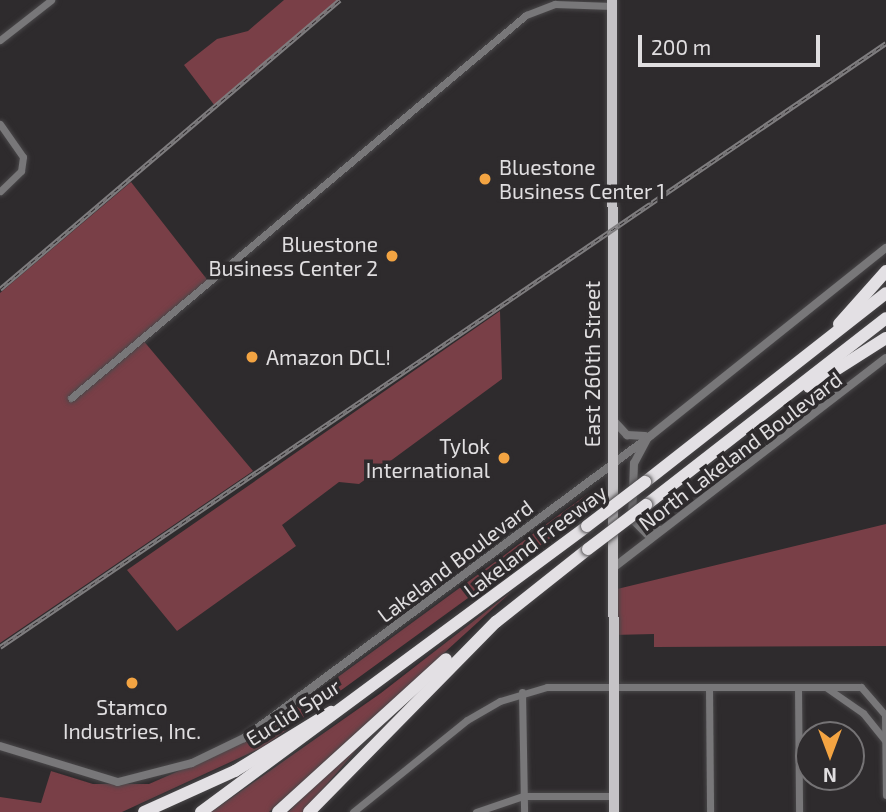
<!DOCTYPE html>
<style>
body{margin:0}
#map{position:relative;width:886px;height:812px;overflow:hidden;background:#2e2b2d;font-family:"Exo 2",sans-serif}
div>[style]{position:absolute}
.green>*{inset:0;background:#793f47}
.roads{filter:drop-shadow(0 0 2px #4a484a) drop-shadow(0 0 2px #4a484a)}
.minor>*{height:7px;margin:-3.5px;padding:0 3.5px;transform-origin:3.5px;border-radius:3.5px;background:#787779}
.tertiary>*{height:8px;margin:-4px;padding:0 4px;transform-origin:4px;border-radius:4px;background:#787779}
.primary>*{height:10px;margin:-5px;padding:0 5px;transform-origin:5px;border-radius:5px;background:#c5c3c6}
.motorway>*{height:12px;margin:-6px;padding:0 6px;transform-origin:6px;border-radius:6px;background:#e3e0e4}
.rail>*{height:4.5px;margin-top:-2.25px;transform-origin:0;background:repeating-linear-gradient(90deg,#2e2b2d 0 5px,#7f7d7f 0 10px);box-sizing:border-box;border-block:2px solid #7f7d7f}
.bridges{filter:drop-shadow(0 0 2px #4a484a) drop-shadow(0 0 2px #4a484a)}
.motorway-bridge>*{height:12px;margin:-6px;padding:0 6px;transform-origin:6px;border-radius:6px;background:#e3e0e4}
.dots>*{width:19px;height:19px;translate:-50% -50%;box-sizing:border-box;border:4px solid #2e2b2d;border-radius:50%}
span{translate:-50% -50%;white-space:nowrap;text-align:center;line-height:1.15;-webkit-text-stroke:7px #2e2b2d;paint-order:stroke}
.poi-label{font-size:21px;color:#e0dee0}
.left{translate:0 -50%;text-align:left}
.right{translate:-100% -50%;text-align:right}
.street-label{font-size:21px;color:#e0dee0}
.north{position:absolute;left:795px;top:721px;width:70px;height:70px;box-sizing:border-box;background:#2e2b2d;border:2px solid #757375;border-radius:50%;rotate:180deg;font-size:19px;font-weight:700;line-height:28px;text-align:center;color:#e0dee0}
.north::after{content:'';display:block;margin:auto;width:24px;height:32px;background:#f3a442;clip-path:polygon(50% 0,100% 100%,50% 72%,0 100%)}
.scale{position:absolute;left:638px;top:35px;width:182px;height:32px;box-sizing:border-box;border:4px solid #e0dee0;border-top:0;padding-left:9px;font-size:21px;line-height:24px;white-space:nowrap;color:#e0dee0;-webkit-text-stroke:5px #2e2b2d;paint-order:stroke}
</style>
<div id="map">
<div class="green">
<i style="clip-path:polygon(284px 0,340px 0,215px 106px,184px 65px,217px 39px,248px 31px)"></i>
<i style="clip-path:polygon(131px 182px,209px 282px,142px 339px,253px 471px,0 643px,0 293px)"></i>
<i style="clip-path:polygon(500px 311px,502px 379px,359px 484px,339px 482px,282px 525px,296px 546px,177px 631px,127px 570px)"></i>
<i style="clip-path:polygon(589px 493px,600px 502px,263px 747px,122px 812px,0 812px,0 797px,41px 803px,51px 771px,93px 784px,149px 784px,256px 737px)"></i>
<i style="clip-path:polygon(886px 524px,886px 646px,654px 647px,654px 634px,613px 635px,613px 590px)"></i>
<i style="clip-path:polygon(511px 592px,269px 812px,211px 812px,381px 693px)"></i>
<i style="clip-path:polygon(364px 741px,303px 812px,288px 812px,329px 772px)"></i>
</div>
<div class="roads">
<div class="minor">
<i style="left:0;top:40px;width:65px;rotate:-38.1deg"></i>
<i style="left:0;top:124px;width:40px;rotate:55.1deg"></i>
<i style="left:23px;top:157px;width:14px;rotate:98deg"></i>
<i style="left:21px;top:171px;width:29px;rotate:136deg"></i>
<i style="left:71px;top:398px;width:595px;rotate:-40.09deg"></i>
<i style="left:526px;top:15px;width:31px;rotate:-21deg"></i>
<i style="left:555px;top:4px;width:57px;rotate:2deg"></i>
<i style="left:798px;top:687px;width:125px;rotate:89.5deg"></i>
<i style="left:709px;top:688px;width:124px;rotate:89.5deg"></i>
<i style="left:827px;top:688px;width:44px;rotate:34.8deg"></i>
<i style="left:863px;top:713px;width:35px;rotate:51deg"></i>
<i style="left:522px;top:692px;width:120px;rotate:89deg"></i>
<i style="left:353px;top:812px;width:146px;rotate:-38.9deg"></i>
<i style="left:467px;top:720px;width:38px;rotate:-30deg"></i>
<i style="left:500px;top:701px;width:49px;rotate:-16.6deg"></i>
<i style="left:547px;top:687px;width:314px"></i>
<i style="left:861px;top:687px;width:37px;rotate:49deg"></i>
<i style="left:885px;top:715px;width:80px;rotate:89.3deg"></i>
<i style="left:476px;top:812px;width:50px;rotate:-18.8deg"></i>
<i style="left:523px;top:796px;width:91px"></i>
</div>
<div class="tertiary">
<i style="left:613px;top:420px;width:21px;rotate:47deg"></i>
<i style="left:627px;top:435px;width:18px;rotate:3deg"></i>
<i style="left:647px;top:439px;width:27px;rotate:118deg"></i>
<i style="left:634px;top:463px;width:56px;rotate:92deg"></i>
<i style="left:632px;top:519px;width:21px;rotate:45deg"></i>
<i style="left:647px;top:534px;width:14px;rotate:-17deg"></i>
<i style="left:613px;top:568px;width:344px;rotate:-37.6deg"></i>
<i style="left:0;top:746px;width:123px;rotate:17deg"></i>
<i style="left:118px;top:782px;width:76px;rotate:-14.4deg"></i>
<i style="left:192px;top:763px;width:58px;rotate:-25.7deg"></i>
<i style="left:244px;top:738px;width:505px;rotate:-36.62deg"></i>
<i style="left:649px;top:437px;width:303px;rotate:-38.6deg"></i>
</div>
<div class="primary">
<i style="left:612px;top:0;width:812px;rotate:89.86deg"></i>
</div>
<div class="motorway">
<i style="left:839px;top:324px;width:71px;rotate:-48.4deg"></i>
<i style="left:809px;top:387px;width:91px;rotate:-32.5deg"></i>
<i style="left:645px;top:482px;width:306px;rotate:-38.1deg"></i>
<i style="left:646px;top:505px;width:304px;rotate:-37.9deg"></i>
<i style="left:144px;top:812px;width:100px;rotate:-24.3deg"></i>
<i style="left:235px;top:771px;width:113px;rotate:-31.6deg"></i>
<i style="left:201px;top:812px;width:480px;rotate:-36.5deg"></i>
<i style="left:278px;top:812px;width:227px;rotate:-42.3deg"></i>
<i style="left:309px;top:812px;width:267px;rotate:-45.5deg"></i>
<i style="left:496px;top:622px;width:117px;rotate:-38.4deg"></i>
</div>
</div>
<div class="rail">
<i style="left:0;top:289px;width:446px;rotate:-40.4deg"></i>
<i style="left:0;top:647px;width:1072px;rotate:-34.28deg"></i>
</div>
<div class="bridges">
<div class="motorway-bridge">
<i style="left:587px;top:526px;width:73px;rotate:-37.2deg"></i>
<i style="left:588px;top:549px;width:73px;rotate:-37.2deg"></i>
</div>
</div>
<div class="dots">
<i style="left:485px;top:179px;background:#f3a442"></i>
<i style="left:392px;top:256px;background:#f3a442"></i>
<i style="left:252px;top:357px;background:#f3a442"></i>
<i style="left:504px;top:458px;background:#f3a442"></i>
<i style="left:132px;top:683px;background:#f3a442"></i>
</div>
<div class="poi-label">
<span class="left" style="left:499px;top:179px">Bluestone<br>Business Center 1</span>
<span class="right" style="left:378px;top:256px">Bluestone<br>Business Center 2</span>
<span class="left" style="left:266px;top:357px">Amazon DCL!</span>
<span class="right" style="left:490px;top:458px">Tylok<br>International</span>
<span style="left:132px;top:719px">Stamco<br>Industries, Inc.</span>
</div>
<div class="street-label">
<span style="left:592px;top:364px;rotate:-90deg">East 260th Street</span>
<span style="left:740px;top:451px;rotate:-37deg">North Lakeland Boulevard</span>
<span style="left:535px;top:541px;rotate:-37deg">Lakeland Freeway</span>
<span style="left:455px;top:561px;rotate:-37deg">Lakeland Boulevard</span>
<span style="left:293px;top:712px;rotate:-32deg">Euclid Spur</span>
</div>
<div class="north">N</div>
<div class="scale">200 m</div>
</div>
